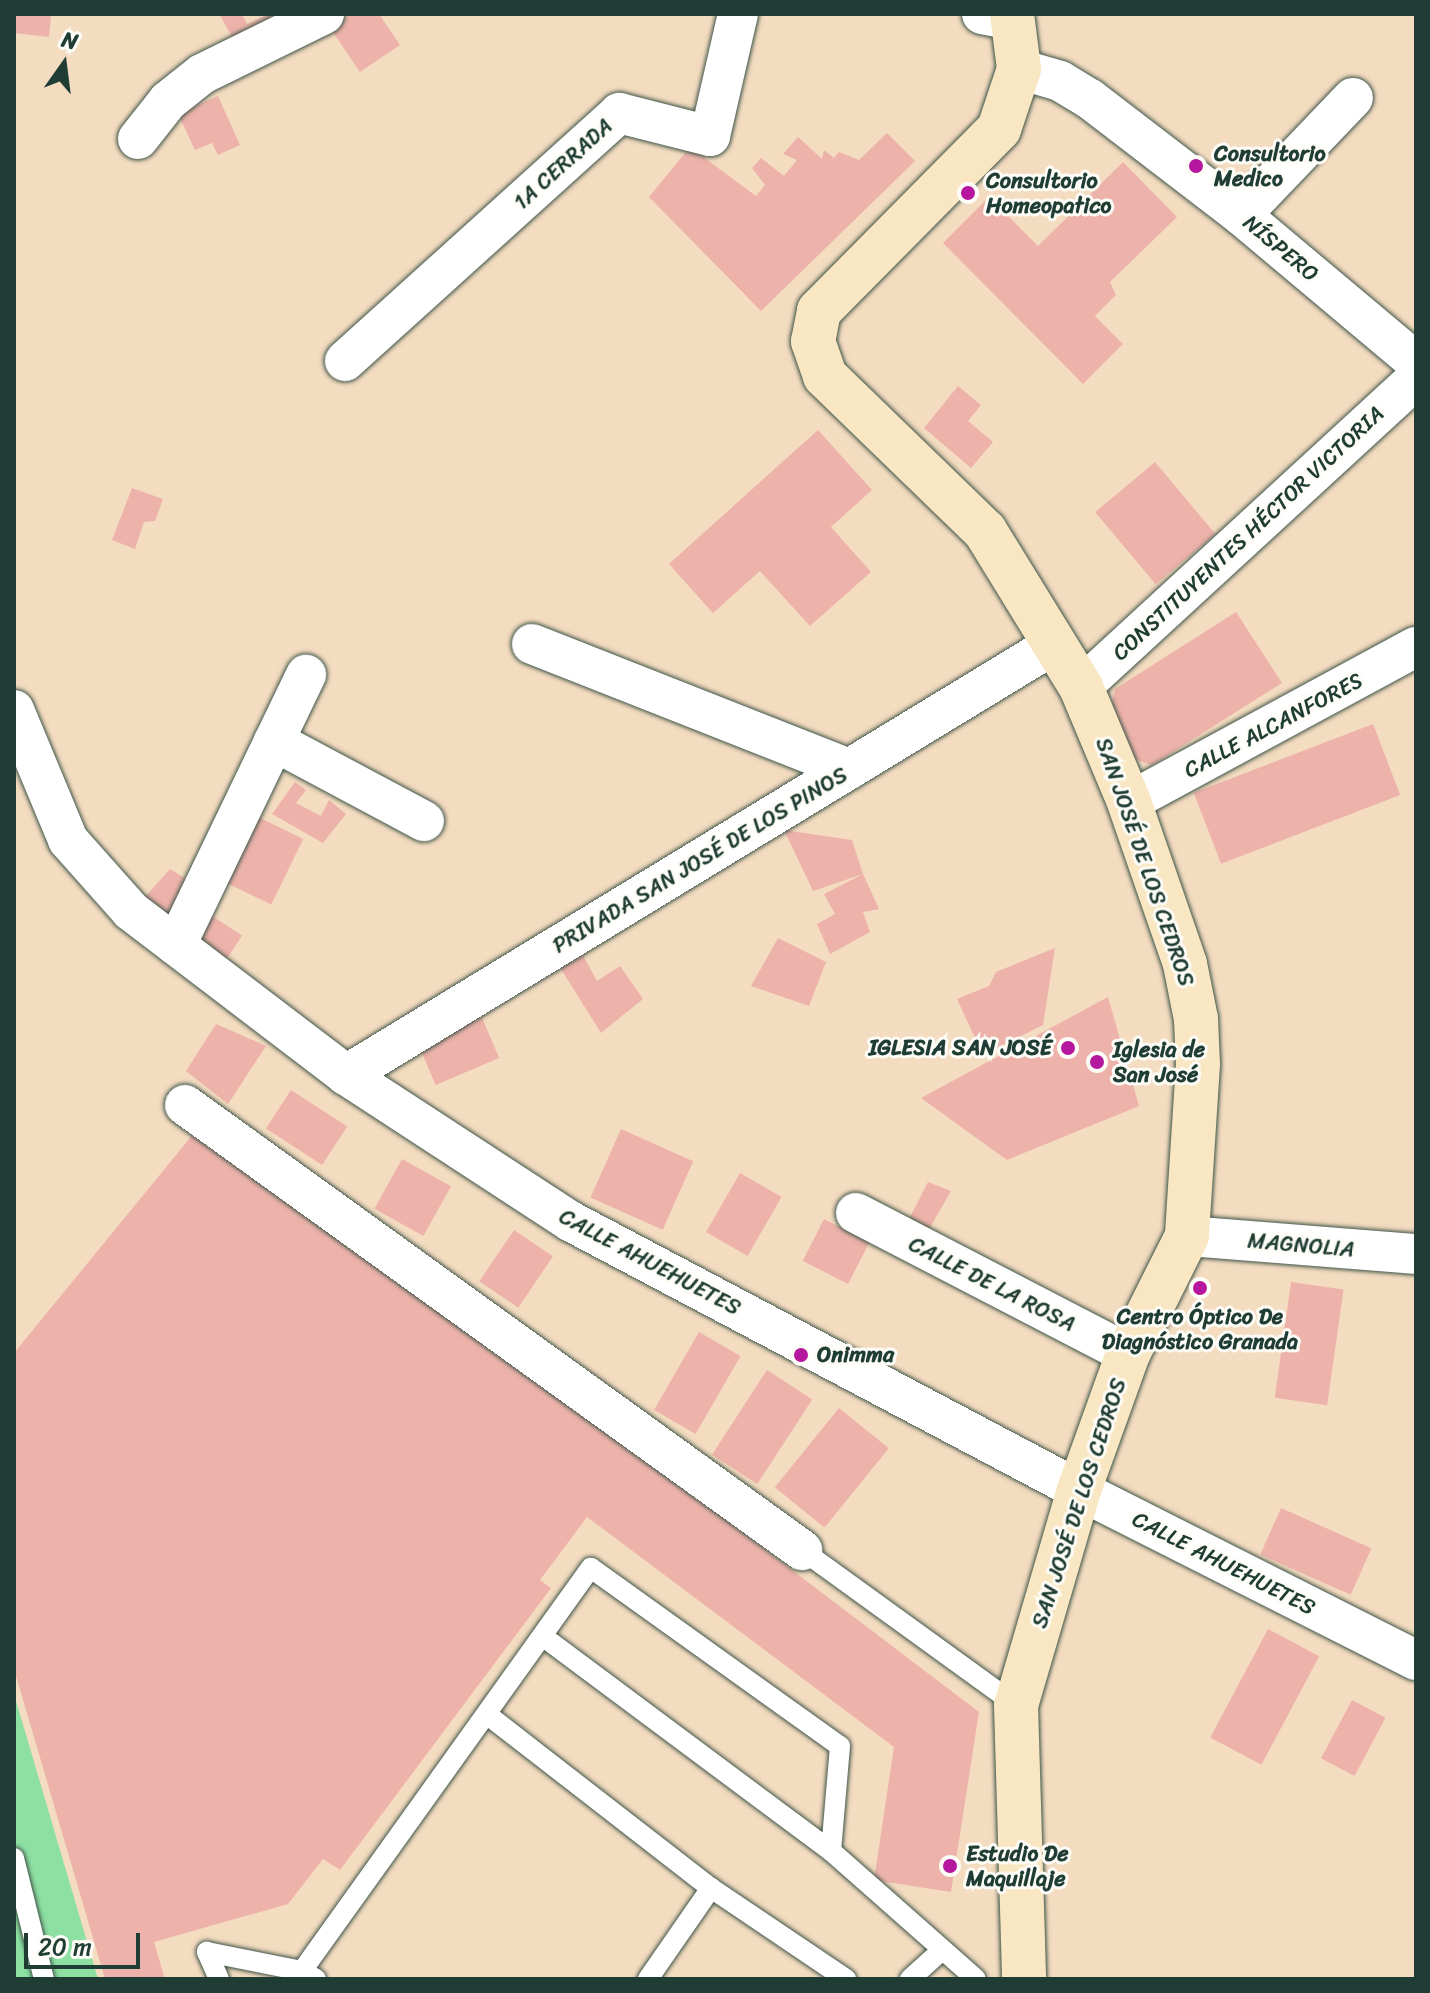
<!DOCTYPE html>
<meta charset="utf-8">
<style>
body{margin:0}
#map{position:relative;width:1430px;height:1993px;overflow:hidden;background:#f4dcc0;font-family:Sriracha,sans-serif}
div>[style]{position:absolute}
.green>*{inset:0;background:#8de0a2}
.building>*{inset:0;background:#edb3ab;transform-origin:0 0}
.roads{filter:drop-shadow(0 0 2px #3f5549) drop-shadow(0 0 2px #3f5549)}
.lane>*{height:20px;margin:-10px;padding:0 10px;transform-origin:10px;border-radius:10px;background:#fff}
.street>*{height:40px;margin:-20px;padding:0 20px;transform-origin:20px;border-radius:20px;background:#fff}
.secondary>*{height:44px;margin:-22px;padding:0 22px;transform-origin:22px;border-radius:22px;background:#f9e7c3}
.dots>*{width:22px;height:22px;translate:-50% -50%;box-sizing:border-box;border:4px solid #fdfcf7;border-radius:50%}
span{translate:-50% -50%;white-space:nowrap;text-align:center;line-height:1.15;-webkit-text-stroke:6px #fdfcf7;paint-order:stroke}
.poi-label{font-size:22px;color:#1f3d34;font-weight:700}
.left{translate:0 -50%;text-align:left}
.right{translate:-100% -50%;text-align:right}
.street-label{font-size:22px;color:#1f3d34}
.frame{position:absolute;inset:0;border:16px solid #1f3d34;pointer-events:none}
.north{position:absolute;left:24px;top:24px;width:80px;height:80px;-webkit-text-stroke:6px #fdfcf7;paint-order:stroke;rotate:14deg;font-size:22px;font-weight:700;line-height:32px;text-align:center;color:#1f3d34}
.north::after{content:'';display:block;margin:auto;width:28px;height:36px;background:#1f3d34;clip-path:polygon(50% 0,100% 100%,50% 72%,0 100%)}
.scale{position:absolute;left:24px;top:1933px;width:116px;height:36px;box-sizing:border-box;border:4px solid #1f3d34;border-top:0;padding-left:10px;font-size:24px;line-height:28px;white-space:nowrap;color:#1f3d34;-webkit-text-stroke:6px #fdfcf7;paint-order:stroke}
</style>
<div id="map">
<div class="green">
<i style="clip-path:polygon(14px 1694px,98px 1979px,14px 1979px)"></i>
</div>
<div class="building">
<i style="clip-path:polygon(14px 14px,51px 15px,49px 37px,14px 33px)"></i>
<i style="clip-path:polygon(242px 14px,247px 24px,269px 14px,276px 28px,238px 48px,220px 15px)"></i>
<i style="clip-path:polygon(351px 14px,379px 14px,400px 45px,360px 72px,330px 28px)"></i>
<i style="clip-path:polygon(218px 96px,240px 145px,218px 155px,212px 143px,195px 150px,178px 114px)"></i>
<i style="clip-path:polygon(887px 133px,915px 161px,761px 311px,649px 197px,690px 147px,756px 196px,765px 185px,752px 168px,761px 158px,784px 176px,797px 160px,783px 154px,798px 137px,822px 159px,824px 150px,834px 158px,839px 152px,859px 160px)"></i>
<i style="clip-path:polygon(1123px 162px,1177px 217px,1110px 282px,1116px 295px,1095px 316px,1123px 344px,1083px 384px,943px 243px,989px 197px,1038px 246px)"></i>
<i style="clip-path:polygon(958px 386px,981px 405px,968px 421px,993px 442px,971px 468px,924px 428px)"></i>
<i style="clip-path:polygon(818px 430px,872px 490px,831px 527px,871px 572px,810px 626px,760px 571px,713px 613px,669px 564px)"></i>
<i style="left:1155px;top:462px;width:94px;height:78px;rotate:50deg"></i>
<i style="clip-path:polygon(132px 488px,163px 499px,155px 521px,144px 522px,135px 549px,112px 540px)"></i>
<i style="clip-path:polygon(1236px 612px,1282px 683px,1152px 765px,1128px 757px,1111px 708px,1115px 689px)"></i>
<i style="left:1373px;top:724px;width:76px;height:192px;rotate:69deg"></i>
<i style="clip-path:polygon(295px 782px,306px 790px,296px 803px,321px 816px,329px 800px,346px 814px,323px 843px,272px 814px)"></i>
<i style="left:252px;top:814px;width:57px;height:73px;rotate:26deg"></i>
<i style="clip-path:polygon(784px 830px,852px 840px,863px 874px,813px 891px)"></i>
<i style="clip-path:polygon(170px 869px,197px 886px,176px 918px,144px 898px)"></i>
<i style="clip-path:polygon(863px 874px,879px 909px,863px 912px,870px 932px,830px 954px,817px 924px,835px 914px,824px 894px)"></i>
<i style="left:206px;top:912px;width:43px;height:29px;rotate:33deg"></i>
<i style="clip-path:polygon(778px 938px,826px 962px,809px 1006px,751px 986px)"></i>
<i style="clip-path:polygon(578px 946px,597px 981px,620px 966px,643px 999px,601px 1033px,556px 961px)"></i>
<i style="clip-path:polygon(1055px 948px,1043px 1025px,983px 1055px,957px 999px,989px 986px,996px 972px)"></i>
<i style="clip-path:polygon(1108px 997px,1139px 1106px,1007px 1160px,921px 1098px)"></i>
<i style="left:480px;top:1013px;width:49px;height:69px;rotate:67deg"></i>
<i style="clip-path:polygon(216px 1024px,266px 1046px,228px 1104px,186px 1071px)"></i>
<i style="left:291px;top:1090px;width:67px;height:46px;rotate:33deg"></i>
<i style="left:621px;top:1129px;width:79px;height:75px;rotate:24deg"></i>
<i style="clip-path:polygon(194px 1133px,596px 1421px,979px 1712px,951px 1892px,874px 1880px,894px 1747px,587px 1517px,540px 1580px,551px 1588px,340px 1870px,323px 1859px,288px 1904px,154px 1942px,165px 1979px,105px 1979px,14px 1669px,14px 1353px)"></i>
<i style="left:402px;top:1159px;width:56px;height:57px;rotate:29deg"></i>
<i style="left:740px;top:1173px;width:48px;height:68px;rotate:30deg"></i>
<i style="clip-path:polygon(928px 1182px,951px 1191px,924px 1238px,904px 1229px)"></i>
<i style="left:824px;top:1219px;width:51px;height:47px;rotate:27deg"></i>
<i style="left:514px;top:1230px;width:47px;height:62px;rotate:34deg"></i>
<i style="left:1291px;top:1282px;width:53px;height:117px;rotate:8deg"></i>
<i style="left:699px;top:1332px;width:48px;height:90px;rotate:30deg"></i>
<i style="left:767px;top:1370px;width:54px;height:101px;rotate:33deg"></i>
<i style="left:839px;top:1408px;width:64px;height:102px;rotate:39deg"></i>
<i style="left:1281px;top:1508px;width:99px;height:51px;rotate:24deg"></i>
<i style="left:1268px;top:1629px;width:58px;height:123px;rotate:28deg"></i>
<i style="left:1352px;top:1700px;width:38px;height:66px;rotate:28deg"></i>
</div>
<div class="roads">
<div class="lane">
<i style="left:802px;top:1550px;width:264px;rotate:35.9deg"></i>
<i style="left:545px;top:1638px;width:357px;rotate:36.7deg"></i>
<i style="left:831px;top:1851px;width:193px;rotate:41.4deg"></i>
<i style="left:489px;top:1716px;width:281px;rotate:37.8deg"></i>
<i style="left:711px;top:1888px;width:163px;rotate:34deg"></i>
<i style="left:14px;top:1858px;width:125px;rotate:76.1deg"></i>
<i style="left:302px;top:1971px;width:496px;rotate:-54.4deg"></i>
<i style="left:591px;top:1568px;width:306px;rotate:35.6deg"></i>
<i style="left:840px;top:1746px;width:105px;rotate:94.9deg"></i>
<i style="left:219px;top:1979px;width:30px;rotate:-114deg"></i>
<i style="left:207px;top:1952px;width:97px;rotate:11.3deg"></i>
<i style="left:302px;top:1971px;width:16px;rotate:30deg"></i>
<i style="left:648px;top:1979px;width:111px;rotate:-55.3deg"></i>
<i style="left:910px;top:1979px;width:43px;rotate:-42.2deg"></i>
</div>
<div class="street">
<i style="left:982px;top:14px;width:32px;rotate:11deg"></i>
<i style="left:1019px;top:69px;width:43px;rotate:16.3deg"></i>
<i style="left:1060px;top:81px;width:35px;rotate:31deg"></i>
<i style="left:1090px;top:99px;width:190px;rotate:37.5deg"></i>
<i style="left:1241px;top:215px;width:229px;rotate:40deg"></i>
<i style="left:138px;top:139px;width:48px;rotate:-51.7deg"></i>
<i style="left:168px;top:101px;width:43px;rotate:-38.5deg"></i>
<i style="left:202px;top:74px;width:136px;rotate:-26.2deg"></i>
<i style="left:1241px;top:215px;width:162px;rotate:-46.3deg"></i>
<i style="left:345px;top:361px;width:370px;rotate:-42.1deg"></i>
<i style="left:619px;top:113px;width:94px;rotate:14.2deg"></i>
<i style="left:710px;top:136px;width:125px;rotate:-77.1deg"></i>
<i style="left:532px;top:644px;width:341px;rotate:21.5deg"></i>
<i style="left:1081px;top:687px;width:455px;rotate:-42.6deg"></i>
<i style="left:14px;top:710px;width:141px;rotate:67.4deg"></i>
<i style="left:68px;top:840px;width:95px;rotate:48.4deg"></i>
<i style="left:131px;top:911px;width:270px;rotate:37.3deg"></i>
<i style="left:346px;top:1075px;width:267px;rotate:33.1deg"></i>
<i style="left:570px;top:1221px;width:576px;rotate:27.86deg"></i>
<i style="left:1079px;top:1490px;width:377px;rotate:26.8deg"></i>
<i style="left:274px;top:741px;width:170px;rotate:28.1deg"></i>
<i style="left:1129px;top:802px;width:326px;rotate:-28.4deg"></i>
<i style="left:176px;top:945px;width:300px;rotate:-64.3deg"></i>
<i style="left:346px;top:1075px;width:827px;rotate:-31.31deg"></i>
<i style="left:185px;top:1105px;width:761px;rotate:35.8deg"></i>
<i style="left:856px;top:1213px;width:306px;rotate:27.4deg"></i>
<i style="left:1187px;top:1236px;width:230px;rotate:4.5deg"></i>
</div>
<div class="secondary">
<i style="left:1012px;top:14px;width:55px;rotate:82.7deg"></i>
<i style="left:1019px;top:69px;width:63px;rotate:108.4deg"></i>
<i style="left:999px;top:129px;width:256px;rotate:134.7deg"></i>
<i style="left:819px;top:311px;width:31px;rotate:101deg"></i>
<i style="left:813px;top:341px;width:37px;rotate:71deg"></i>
<i style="left:825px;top:376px;width:223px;rotate:44.1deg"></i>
<i style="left:985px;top:531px;width:183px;rotate:58.4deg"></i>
<i style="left:1081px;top:687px;width:125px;rotate:67.3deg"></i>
<i style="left:1129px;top:802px;width:171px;rotate:70.9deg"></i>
<i style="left:1185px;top:964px;width:56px;rotate:78.7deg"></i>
<i style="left:1196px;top:1019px;width:45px;rotate:87.5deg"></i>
<i style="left:1198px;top:1064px;width:172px;rotate:93.7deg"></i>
<i style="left:1187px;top:1236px;width:132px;rotate:116.6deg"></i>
<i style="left:1128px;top:1354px;width:145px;rotate:109.8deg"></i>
<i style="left:1079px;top:1490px;width:224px;rotate:106.3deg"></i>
<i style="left:1016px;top:1705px;width:274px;rotate:88.3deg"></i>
</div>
</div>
<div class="dots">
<i style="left:1196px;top:166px;background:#b5179e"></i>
<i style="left:968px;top:193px;background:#b5179e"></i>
<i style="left:1068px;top:1048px;background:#b5179e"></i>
<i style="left:1097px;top:1062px;background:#b5179e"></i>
<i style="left:1200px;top:1288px;background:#b5179e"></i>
<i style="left:801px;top:1355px;background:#b5179e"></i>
<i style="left:950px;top:1866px;background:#b5179e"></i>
</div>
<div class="poi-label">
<span class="left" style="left:1214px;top:166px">Consultorio<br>Medico</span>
<span class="left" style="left:986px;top:193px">Consultorio<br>Homeopatico</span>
<span class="right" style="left:1052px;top:1048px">IGLESIA SAN JOSÉ</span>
<span class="left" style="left:1113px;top:1062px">Iglesia de<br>San José</span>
<span style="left:1200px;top:1329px">Centro Óptico De<br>Diagnóstico Granada</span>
<span class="left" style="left:817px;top:1355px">Onimma</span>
<span class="left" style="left:966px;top:1866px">Estudio De<br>Maquillaje</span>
</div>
<div class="street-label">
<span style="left:563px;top:164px;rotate:-42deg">1A CERRADA</span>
<span style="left:1281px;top:248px;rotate:40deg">NÍSPERO</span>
<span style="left:1248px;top:533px;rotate:-43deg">CONSTITUYENTES HÉCTOR VICTORIA</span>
<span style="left:1273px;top:725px;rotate:-28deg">CALLE ALCANFORES</span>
<span style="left:700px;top:860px;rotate:-31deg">PRIVADA SAN JOSÉ DE LOS PINOS</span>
<span style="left:1145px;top:862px;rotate:71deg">SAN JOSÉ DE LOS CEDROS</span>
<span style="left:1301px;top:1245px;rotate:5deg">MAGNOLIA</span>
<span style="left:650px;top:1262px;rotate:28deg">CALLE AHUEHUETES</span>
<span style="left:992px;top:1284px;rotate:27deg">CALLE DE LA ROSA</span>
<span style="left:1079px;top:1503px;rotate:-72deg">SAN JOSÉ DE LOS CEDROS</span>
<span style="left:1224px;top:1563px;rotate:27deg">CALLE AHUEHUETES</span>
</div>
<div class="frame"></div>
<div class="north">N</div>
<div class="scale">20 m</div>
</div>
